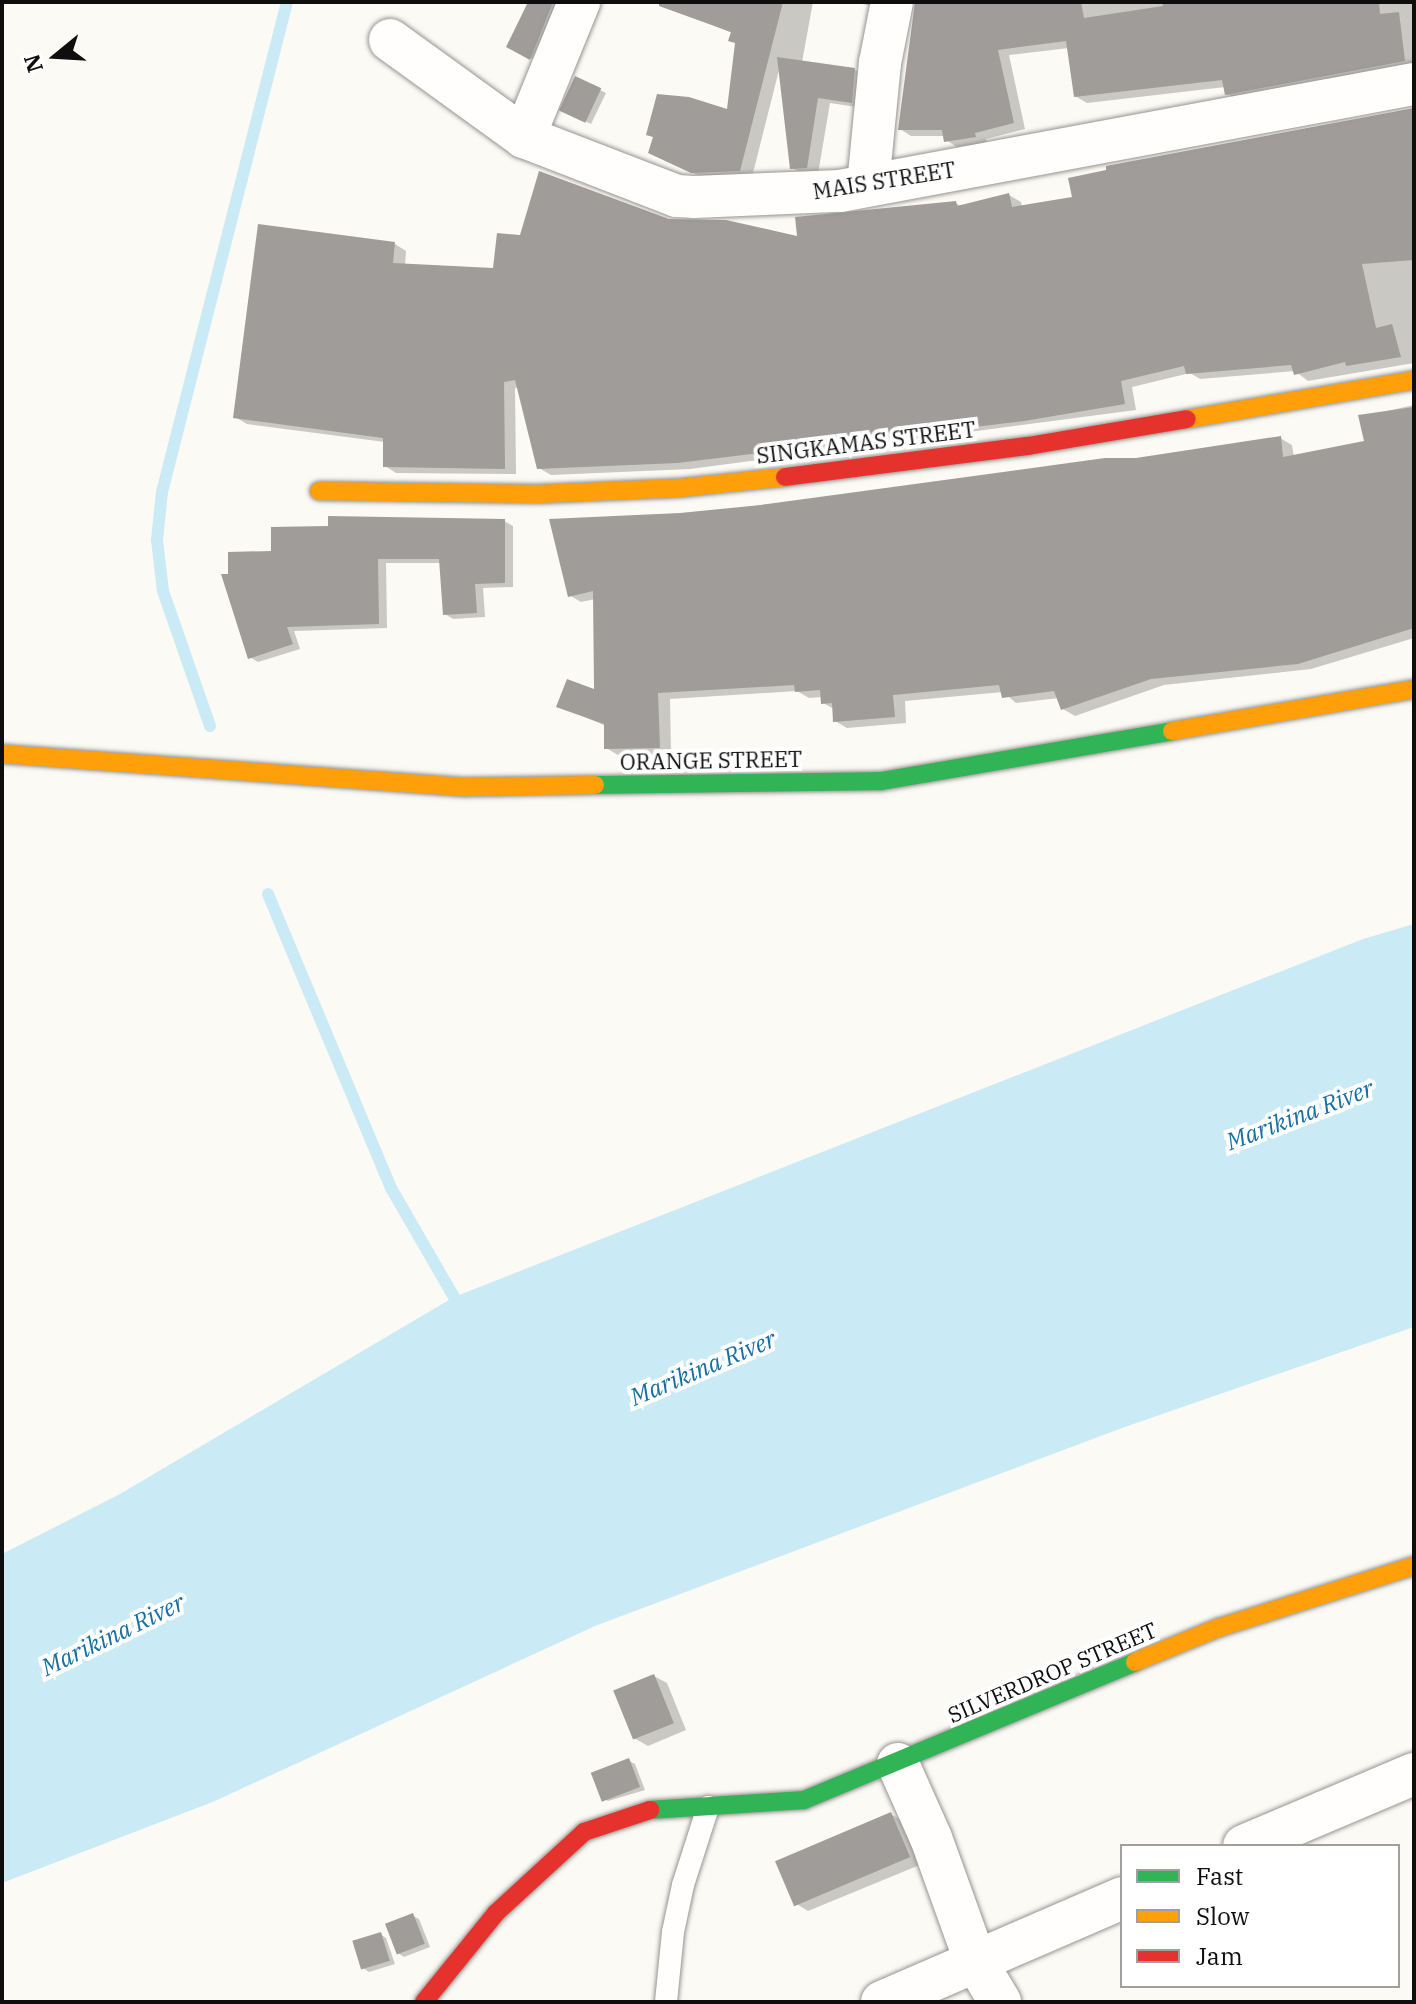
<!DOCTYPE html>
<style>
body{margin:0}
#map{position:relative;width:1416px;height:2004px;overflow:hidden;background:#fcfaf4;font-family:"IBM Plex Serif",serif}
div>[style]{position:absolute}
.water>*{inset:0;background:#caeaf5}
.shadow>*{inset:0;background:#0003}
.stream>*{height:12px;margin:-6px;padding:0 6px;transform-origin:6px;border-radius:6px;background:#caeaf5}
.building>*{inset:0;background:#9f9c99;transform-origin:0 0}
.roads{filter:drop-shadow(0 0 2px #959492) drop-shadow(0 0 2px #959492)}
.lane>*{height:22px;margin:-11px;padding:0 11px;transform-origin:11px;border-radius:11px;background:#fffefd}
.street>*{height:42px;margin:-21px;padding:0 21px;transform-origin:21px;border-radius:21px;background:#fffefd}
.fast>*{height:18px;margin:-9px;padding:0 9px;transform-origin:9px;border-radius:9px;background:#30b455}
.slow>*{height:18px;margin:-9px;padding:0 9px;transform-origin:9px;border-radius:9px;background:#ff9f0a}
.jam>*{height:18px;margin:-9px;padding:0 9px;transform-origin:9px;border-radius:9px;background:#e5322d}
span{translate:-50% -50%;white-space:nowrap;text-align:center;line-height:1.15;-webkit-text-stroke:8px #fff;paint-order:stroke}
.street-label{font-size:22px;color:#0e0e0e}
.water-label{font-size:24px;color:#176fa1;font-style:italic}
.frame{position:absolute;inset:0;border:4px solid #0e0e0e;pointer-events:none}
.legend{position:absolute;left:1120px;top:1844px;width:280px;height:144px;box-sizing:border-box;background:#fff;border:2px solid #9f9f9f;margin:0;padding:10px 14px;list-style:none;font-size:24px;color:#0e0e0e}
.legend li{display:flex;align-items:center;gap:16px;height:40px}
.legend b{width:40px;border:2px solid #9f9f9f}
.north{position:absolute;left:16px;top:16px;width:80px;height:80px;-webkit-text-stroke:6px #fff;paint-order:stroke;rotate:252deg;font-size:22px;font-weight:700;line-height:32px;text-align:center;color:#0e0e0e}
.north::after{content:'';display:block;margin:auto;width:28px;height:36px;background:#0e0e0e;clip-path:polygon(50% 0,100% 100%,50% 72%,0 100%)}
</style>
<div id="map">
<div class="water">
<i style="clip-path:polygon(1414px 924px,1414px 1327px,1122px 1428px,595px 1626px,215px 1801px,2px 1883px,2px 1554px,120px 1494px,454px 1297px,1363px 939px)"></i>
</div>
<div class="shadow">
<i style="clip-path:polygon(530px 2px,560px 2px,536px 61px,508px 46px)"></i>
<i style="clip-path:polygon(686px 2px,813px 2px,802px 62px,855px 70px,867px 77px,863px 108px,830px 103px,818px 174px,804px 175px,792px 168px,780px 66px,752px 177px,704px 178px,663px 159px,728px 112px,737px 44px,732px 33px,683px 13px)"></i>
<i style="clip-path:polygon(850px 2px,882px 2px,880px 7px)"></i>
<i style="clip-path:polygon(916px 2px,1414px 2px,1414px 68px,1238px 100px,1226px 94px,1225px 87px,1087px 103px,1075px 96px,1069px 48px,1009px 55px,1025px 129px,986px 139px,987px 143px,957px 147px,946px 140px,945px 136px,911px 136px,900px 129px)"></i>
<i style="clip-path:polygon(600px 90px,606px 93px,591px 124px,569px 113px)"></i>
<i style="clip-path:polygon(1414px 110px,1414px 363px,1308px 381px,1295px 371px,1200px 379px,1190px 373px,1132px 387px,1136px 410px,690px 469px,551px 475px,539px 468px,519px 387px,515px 388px,516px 474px,396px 473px,385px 466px,385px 442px,247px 424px,235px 417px,395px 244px,406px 251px,405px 266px,495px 270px,522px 238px,668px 221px,800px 238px,956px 203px,962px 207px,1009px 195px,1021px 202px,1022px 207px,1074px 199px)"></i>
<i style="clip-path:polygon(1414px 405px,1414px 638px,1311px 669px,1164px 685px,1075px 716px,1063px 709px,1059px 698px,1016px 703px,1003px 692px,905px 701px,906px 723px,847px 728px,835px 721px,834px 709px,823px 703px,822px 697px,809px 698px,797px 691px,670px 699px,671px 754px,618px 755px,606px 748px,606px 726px,559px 706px,596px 692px,595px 599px,581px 602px,569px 595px,680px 515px,1136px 460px,1280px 438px,1292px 445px,1294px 457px,1366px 442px,1360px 417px)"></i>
<i style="clip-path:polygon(504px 521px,513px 526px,513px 587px,483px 588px,485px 617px,453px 619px,445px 614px,441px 563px,386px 563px,387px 628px,294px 631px,300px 649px,258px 662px,250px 657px,230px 576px,273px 553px)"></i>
<i style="clip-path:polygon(654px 1676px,667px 1683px,686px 1730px,648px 1746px,634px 1738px)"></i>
<i style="clip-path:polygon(629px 1761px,635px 1764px,645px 1790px,608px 1801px,602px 1797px)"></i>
<i style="clip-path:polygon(891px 1814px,904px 1822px,922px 1864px,808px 1911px,795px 1903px)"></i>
<i style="clip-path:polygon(413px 1916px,419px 1919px,430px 1947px,404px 1957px,398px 1953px)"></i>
<i style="clip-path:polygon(380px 1934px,386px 1938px,395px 1964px,369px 1972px,363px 1968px)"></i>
</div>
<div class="stream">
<i style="left:210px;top:726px;width:143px;rotate:-109.2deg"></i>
<i style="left:163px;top:591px;width:51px;rotate:-96.7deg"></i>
<i style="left:157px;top:540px;width:48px;rotate:-84.1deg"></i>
<i style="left:162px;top:492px;width:506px;rotate:-75.69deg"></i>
<i style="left:268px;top:894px;width:319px;rotate:67.3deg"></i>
<i style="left:391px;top:1188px;width:126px;rotate:60deg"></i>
</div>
<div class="building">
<i style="clip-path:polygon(528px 2px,553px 2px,530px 60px,506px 47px)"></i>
<i style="clip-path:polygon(659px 2px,783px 2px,740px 171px,691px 173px,648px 153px,653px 137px,646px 135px,657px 94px,689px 97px,727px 109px,735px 43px,728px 41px,731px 32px,659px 6px)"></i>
<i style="clip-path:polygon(915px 2px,1081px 2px,1084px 18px,1163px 6px,1162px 2px,1379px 2px,1380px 14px,1399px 12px,1405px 61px,1225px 95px,1222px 80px,1074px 97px,1066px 41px,998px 50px,1014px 123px,975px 133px,976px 137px,944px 142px,942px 130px,898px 130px)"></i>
<i style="clip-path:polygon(777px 57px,855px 68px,852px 103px,818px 98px,807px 168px,790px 169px)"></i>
<i style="left:575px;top:76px;width:29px;height:38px;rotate:25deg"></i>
<i style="clip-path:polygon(1414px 108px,1414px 260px,1362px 264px,1376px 328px,1392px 324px,1401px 357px,1346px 366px,1345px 362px,1294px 375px,1291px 365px,1186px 374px,1184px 366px,1121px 381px,1125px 404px,1024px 421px,677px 463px,537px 469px,515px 380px,504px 382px,505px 469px,383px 467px,383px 438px,233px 418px,258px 224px,395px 242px,393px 263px,493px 268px,497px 233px,520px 235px,539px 171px,669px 219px,726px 220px,797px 236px,795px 217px,956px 201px,957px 206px,1009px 193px,1012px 207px,1072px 197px,1068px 178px,1106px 170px,1106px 166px)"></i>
<i style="clip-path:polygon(1414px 407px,1414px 628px,1298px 664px,1151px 679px,1061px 710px,1054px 691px,1002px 698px,999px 685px,893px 695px,895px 717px,833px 722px,832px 703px,821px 704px,820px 690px,795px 692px,794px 685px,658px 693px,660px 748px,604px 749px,604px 724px,556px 707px,567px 679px,594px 689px,593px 591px,568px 597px,549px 519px,680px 513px,761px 505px,1105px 458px,1136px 458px,1281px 436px,1283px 457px,1364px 441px,1358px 415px)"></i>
<i style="clip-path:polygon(328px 516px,505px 519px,505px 583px,475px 584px,477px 613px,443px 615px,439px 559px,378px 559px,379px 624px,287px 627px,293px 644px,248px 659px,221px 574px,228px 574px,228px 552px,271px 551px,271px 527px,328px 526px)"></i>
<i style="left:654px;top:1674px;width:53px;height:44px;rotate:68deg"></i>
<i style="left:629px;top:1758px;width:31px;height:41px;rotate:69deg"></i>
<i style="left:891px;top:1812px;width:49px;height:126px;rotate:67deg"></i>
<i style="left:413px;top:1913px;width:33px;height:30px;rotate:69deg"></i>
<i style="left:381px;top:1932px;width:30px;height:30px;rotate:73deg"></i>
</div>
<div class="roads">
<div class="lane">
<i style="left:666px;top:2002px;width:70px;rotate:-84.3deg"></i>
<i style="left:673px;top:1932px;width:48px;rotate:-78deg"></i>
<i style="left:683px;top:1885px;width:82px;rotate:-72.2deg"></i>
</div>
<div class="street">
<i style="left:390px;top:40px;width:165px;rotate:35.9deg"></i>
<i style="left:524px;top:137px;width:164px;rotate:21.1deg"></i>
<i style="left:677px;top:196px;width:17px;rotate:3deg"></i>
<i style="left:694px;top:197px;width:146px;rotate:-2.4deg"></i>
<i style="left:840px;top:191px;width:584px;rotate:-10.56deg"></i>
<i style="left:524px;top:137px;width:146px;rotate:-67.8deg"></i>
<i style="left:868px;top:185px;width:123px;rotate:-84.4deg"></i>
<i style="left:880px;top:63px;width:62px;rotate:-78.9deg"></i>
<i style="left:898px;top:1764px;width:81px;rotate:66deg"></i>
<i style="left:931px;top:1838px;width:130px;rotate:70.2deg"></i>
<i style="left:975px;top:1960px;width:49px;rotate:59.2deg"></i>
<i style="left:1244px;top:1846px;width:185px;rotate:-23deg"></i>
<i style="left:882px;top:2002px;width:262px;rotate:-23.4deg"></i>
</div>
<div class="fast">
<i style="left:595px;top:785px;width:286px;rotate:-0.8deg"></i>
<i style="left:881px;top:781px;width:295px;rotate:-9.7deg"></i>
<i style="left:650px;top:1810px;width:154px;rotate:-3.7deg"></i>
<i style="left:804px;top:1800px;width:359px;rotate:-22.6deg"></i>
</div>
<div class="slow">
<i style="left:1187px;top:419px;width:230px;rotate:-9.7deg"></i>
<i style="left:319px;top:491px;width:219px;rotate:0.8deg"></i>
<i style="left:538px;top:494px;width:141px;rotate:-2.4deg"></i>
<i style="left:679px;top:488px;width:107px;rotate:-5.9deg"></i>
<i style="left:1172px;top:731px;width:246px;rotate:-9.8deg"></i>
<i style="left:2px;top:754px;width:465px;rotate:4.1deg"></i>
<i style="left:466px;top:787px;width:129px;rotate:-0.9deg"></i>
<i style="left:1135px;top:1662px;width:90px;rotate:-22.3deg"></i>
<i style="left:1218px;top:1628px;width:206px;rotate:-17.6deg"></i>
</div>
<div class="jam">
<i style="left:785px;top:477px;width:245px;rotate:-7.3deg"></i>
<i style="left:1028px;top:446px;width:161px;rotate:-9.6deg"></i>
<i style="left:424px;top:2002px;width:114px;rotate:-51deg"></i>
<i style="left:496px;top:1913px;width:120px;rotate:-42.6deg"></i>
<i style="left:584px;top:1832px;width:70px;rotate:-18.4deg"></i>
</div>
</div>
<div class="street-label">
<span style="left:884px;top:180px;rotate:-9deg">MAIS STREET</span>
<span style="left:866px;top:442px;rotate:-7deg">SINGKAMAS STREET</span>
<span style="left:711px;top:760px;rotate:-1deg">ORANGE STREET</span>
<span style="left:1052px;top:1672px;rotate:-23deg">SILVERDROP STREET</span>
</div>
<div class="water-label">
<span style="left:1300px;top:1115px;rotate:-21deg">Marikina River</span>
<span style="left:703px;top:1368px;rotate:-23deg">Marikina River</span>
<span style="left:113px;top:1635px;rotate:-26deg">Marikina River</span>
</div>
<div class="frame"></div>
<ul class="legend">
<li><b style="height:10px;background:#30b455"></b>Fast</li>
<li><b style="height:10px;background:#ff9f0a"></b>Slow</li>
<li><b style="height:10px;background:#e5322d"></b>Jam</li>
</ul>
<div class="north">N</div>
</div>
